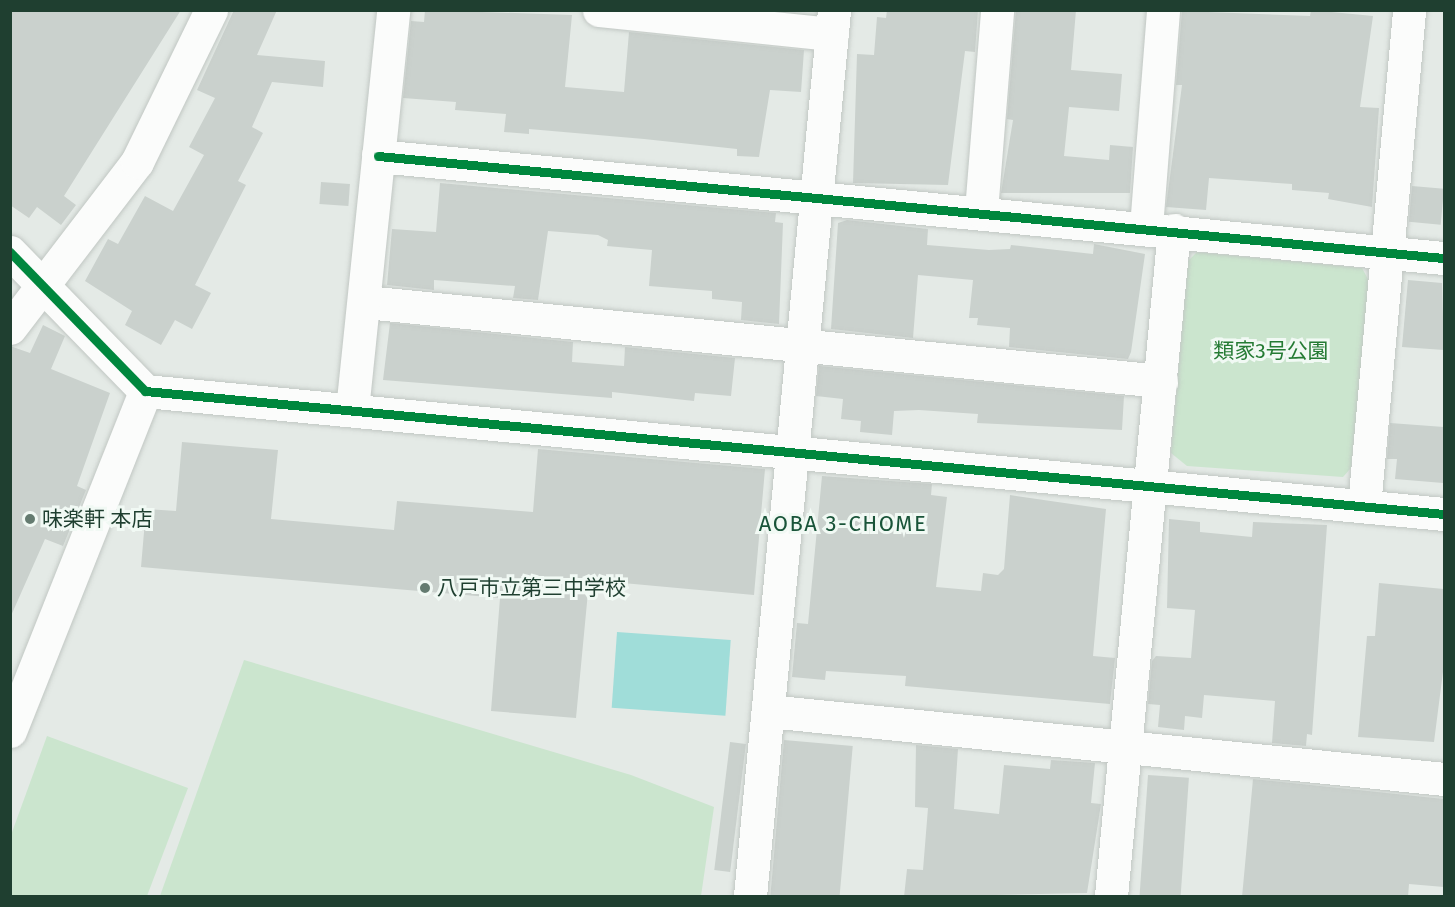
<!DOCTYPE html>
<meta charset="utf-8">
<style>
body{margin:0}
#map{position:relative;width:1455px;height:907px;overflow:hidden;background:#e4eae6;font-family:"Fira Sans","Noto Sans JP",sans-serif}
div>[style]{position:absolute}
.green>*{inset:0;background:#cbe5ce}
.water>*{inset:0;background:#a0ddd9;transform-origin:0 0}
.building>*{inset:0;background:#cad1cd;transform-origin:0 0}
.roads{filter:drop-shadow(0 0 2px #c1c7c3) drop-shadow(0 0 2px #c1c7c3)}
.minor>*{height:33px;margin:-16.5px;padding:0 16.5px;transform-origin:16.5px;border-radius:16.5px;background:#fbfcfb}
.cycleway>*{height:9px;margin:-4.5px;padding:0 4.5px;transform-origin:4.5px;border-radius:4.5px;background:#00873e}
.dots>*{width:16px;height:16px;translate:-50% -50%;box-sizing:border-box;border:3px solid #f1f9f4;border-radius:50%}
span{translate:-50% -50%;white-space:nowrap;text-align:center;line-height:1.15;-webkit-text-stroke:6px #f1f9f4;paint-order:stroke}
.park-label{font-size:21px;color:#257b34}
.poi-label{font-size:21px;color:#1f3f30}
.left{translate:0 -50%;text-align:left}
.neighbourhood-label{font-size:22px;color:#195439;letter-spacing:1.5px}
.frame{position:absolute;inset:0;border:12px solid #1f3f30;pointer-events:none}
</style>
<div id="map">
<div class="green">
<i style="clip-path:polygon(1197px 252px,1362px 268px,1370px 283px,1351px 468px,1343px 477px,1187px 466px,1171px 453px,1188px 261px)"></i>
<i style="clip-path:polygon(244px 660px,631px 775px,714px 807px,701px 896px,160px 896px)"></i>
<i style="clip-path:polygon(47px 736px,188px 788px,147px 896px,11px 896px,11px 835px)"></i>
</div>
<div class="water">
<i style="left:617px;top:632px;width:114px;height:76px;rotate:4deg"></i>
</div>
<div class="building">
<i style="clip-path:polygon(10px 10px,181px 10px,64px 196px,76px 205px,61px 225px,37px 207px,29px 218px,10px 205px)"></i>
<i style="clip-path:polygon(234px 10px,277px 10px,257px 55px,325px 61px,323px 87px,272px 82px,252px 127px,263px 133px,238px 181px,246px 185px,195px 285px,211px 293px,192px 329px,175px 320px,161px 345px,125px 325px,132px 311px,85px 281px,108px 239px,118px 244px,145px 196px,173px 211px,204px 155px,189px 147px,215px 98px,197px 90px)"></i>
<i style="clip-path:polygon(425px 10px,572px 15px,565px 87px,624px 92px,629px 32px,804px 50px,801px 92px,770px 90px,759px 157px,737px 156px,737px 149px,644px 139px,529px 129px,529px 134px,504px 132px,506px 114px,455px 110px,456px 102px,403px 98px,411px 21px,424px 22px)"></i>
<i style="clip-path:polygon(887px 10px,978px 10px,975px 52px,965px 51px,948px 185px,853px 183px,857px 54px,874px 55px,877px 17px,886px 18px)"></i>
<i style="clip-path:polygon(1016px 10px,1076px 10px,1071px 70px,1122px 74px,1119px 111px,1069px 107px,1064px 156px,1109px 160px,1110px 145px,1133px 147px,1130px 193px,1001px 193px,1013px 120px,1007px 119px)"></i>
<i style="clip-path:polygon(1311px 10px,1373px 16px,1360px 107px,1379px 108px,1372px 207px,1328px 199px,1329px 193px,1292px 190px,1292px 184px,1209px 178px,1206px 210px,1166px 207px,1182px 85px,1176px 85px,1182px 11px,1310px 16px)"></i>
<i style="left:321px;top:182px;width:29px;height:22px;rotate:4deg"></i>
<i style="clip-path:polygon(440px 183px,776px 213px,775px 222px,783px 223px,779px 324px,741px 320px,742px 302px,712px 299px,712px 291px,649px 286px,652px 250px,607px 246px,608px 240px,598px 235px,548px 231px,538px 300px,513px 298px,515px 286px,434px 280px,434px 290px,387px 285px,392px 229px,436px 232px)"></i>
<i style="left:1412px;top:186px;width:32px;height:36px;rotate:5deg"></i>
<i style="clip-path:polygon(847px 220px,928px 229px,927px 245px,989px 250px,1010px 249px,1011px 245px,1093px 254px,1094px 244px,1145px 254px,1131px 352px,1128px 359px,1009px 347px,1010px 328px,977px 325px,978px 318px,969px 318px,973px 280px,918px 275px,913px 338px,831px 329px,838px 223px)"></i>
<i style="clip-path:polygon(1408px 280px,1442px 283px,1444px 350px,1402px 347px)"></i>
<i style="clip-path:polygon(390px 323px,573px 342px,572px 362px,624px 366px,625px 347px,735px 358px,731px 396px,695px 393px,694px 401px,612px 392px,612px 398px,383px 380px)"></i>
<i style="clip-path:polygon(43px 325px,65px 336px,51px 369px,110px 393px,77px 486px,86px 490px,63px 546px,45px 539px,10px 618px,10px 346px,30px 353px)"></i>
<i style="clip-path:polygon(819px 366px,1124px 396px,1122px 430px,977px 423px,978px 414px,919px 410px,894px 411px,892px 435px,860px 432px,861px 421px,841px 419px,843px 399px,816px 396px)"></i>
<i style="clip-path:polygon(1390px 423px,1444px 427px,1443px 483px,1395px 479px,1397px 459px,1387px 459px)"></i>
<i style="clip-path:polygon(182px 442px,278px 450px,271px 519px,394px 530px,397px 501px,533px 512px,538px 449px,765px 469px,754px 595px,612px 582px,611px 594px,588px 592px,576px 718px,491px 711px,500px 598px,141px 567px,146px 509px,176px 511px)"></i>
<i style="clip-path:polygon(822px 476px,932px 484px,931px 495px,947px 497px,936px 587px,981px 591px,983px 573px,998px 575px,1004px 569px,1010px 495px,1106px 509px,1093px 656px,1115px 658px,1110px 704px,905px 686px,906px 676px,826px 671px,825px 680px,792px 677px,797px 623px,808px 624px)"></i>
<i style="clip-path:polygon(1169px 519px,1200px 522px,1200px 532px,1252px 537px,1253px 522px,1327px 525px,1312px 735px,1307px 734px,1306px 746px,1272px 743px,1275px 701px,1204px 695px,1202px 718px,1185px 716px,1184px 730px,1158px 727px,1160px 705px,1148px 704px,1152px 661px,1156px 656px,1191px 658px,1195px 610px,1167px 608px)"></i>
<i style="clip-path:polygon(1379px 583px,1444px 589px,1444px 664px,1434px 742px,1358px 737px,1367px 636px,1375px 636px)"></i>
<i style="left:784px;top:740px;width:69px;height:158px;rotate:5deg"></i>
<i style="left:730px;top:742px;width:16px;height:129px;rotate:7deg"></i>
<i style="clip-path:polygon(916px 745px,958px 749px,954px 809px,999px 814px,1004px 765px,1050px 769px,1051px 760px,1095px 763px,1091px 803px,1101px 804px,1087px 893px,904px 897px,907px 869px,923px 870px,928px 808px,915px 807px)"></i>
<i style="left:1148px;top:775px;width:41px;height:122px;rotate:4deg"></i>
<i style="clip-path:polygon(1253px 779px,1444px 799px,1444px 887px,1409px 884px,1408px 897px,1242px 897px)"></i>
</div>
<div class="roads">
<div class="minor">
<i style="left:599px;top:10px;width:234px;rotate:5.9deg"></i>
<i style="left:378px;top:156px;width:1071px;rotate:5.47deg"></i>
<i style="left:981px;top:211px;width:202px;rotate:-85.4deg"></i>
<i style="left:1146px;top:227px;width:218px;rotate:-85.5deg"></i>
<i style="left:10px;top:252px;width:194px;rotate:45.8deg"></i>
<i style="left:145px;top:391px;width:1305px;rotate:5.41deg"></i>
<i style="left:365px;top:302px;width:800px;rotate:5.67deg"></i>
<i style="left:10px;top:328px;width:209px;rotate:-52.6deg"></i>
<i style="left:137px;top:162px;width:169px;rotate:-64deg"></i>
<i style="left:352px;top:410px;width:402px;rotate:-84.1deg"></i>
<i style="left:1364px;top:506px;width:498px;rotate:-84.8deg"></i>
<i style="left:768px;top:711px;width:679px;rotate:5.74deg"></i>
<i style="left:10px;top:731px;width:366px;rotate:-68.3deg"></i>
<i style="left:750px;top:896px;width:890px;rotate:-84.58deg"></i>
<i style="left:1111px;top:896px;width:669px;rotate:-84.6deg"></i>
</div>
</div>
<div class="cycleway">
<i style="left:378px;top:156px;width:1071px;rotate:5.47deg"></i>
<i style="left:10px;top:252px;width:194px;rotate:45.8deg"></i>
<i style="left:145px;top:391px;width:1305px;rotate:5.41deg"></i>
</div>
<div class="dots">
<i style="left:30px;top:519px;background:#647b70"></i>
<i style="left:425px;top:588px;background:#647b70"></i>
</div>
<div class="park-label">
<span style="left:1271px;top:351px">類家3号公園</span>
</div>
<div class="poi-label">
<span class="left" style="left:42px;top:519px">味楽軒 本店</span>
<span class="left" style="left:437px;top:588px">八戸市立第三中学校</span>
</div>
<div class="neighbourhood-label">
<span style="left:843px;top:524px">AOBA 3-CHOME</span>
</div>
<div class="frame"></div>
</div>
